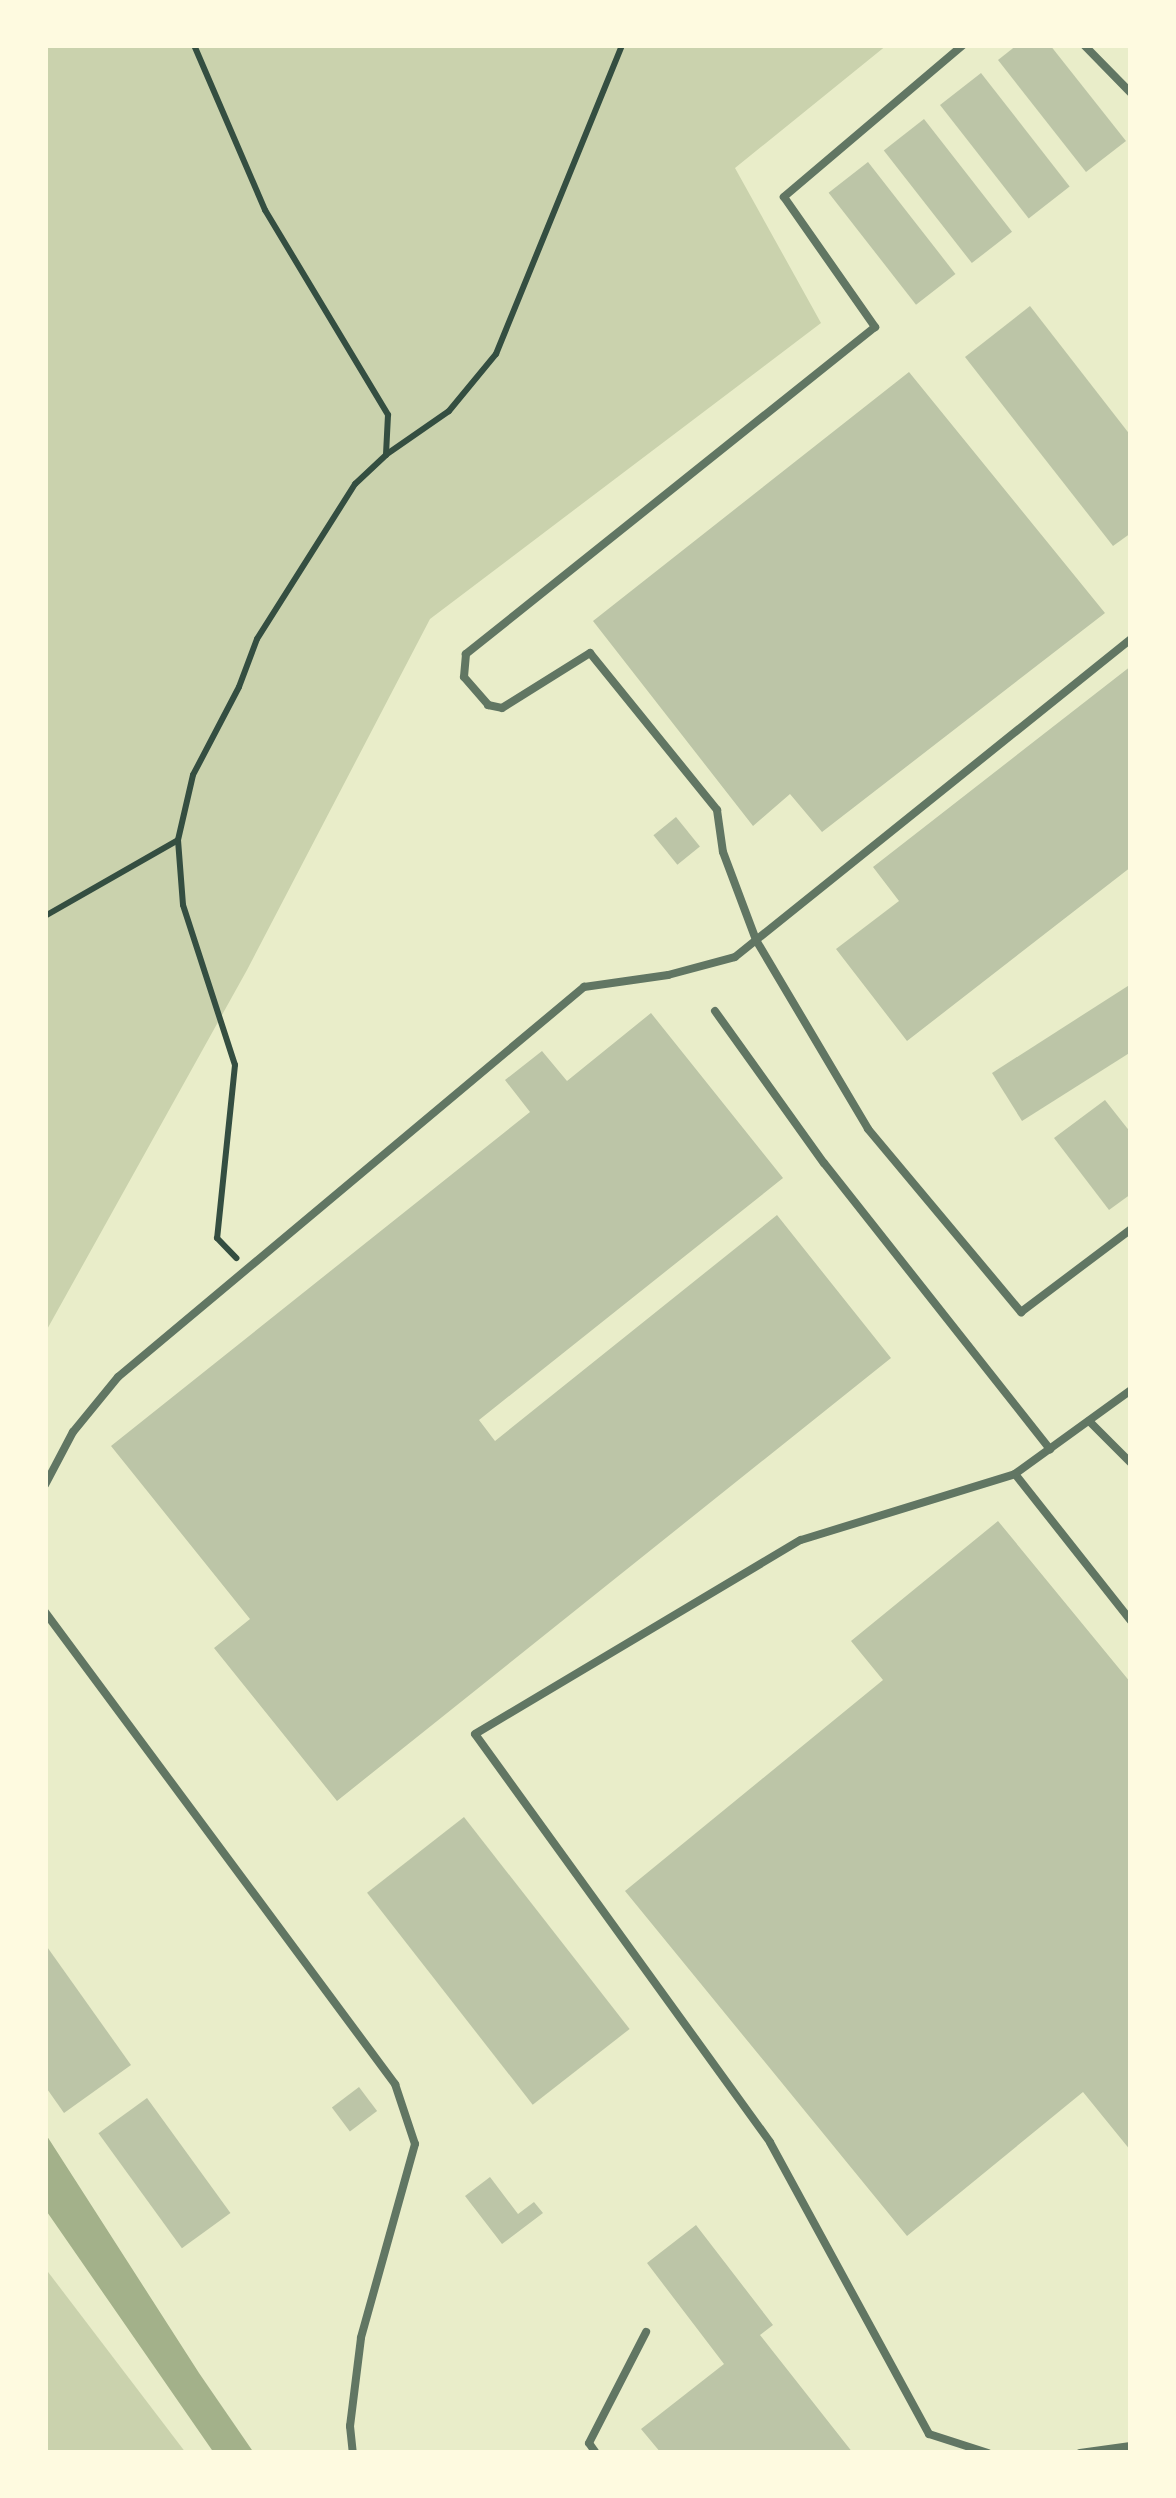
<!DOCTYPE html>
<style>
body{margin:0}
#map{position:relative;width:1176px;height:2498px;overflow:hidden;background:#e9edc9;font-family:Poppins,sans-serif}
div>[style]{position:absolute}
.green>*{inset:0;background:#cad2ad}
.water>*{inset:0;background:#a3b18a}
.building>*{inset:0;background:#bcc5a7;transform-origin:0 0}
.path>*{height:6px;margin:-3px;padding:0 3px;transform-origin:3px;border-radius:3px;background:#344e41}
.service>*{height:8px;margin:-4px;padding:0 4px;transform-origin:4px;border-radius:4px;background:#617663}
span{translate:-50% -50%;white-space:nowrap;text-align:center;line-height:1.15;-webkit-text-stroke:8px #fefae0;paint-order:stroke}
.frame{position:absolute;inset:0;border:48px solid #fefae0;pointer-events:none}
</style>
<div id="map">
<div class="green">
<i style="clip-path:polygon(45px 45px,887px 45px,735px 168px,821px 323px,430px 619px,247px 970px,45px 1333px)"></i>
<i style="clip-path:polygon(45px 2268px,186px 2453px,45px 2453px)"></i>
</div>
<div class="water">
<i style="clip-path:polygon(45px 2133px,199px 2373px,254px 2453px,214px 2453px,45px 2209px)"></i>
</div>
<div class="building">
<i style="clip-path:polygon(1017px 45px,1050px 45px,1126px 141px,1086px 172px,998px 60px)"></i>
<i style="left:981px;top:73px;width:144px;height:52px;rotate:52deg"></i>
<i style="left:924px;top:119px;width:143px;height:51px;rotate:52deg"></i>
<i style="left:868px;top:162px;width:142px;height:50px;rotate:52deg"></i>
<i style="clip-path:polygon(1030px 306px,1131px 436px,1131px 533px,1113px 546px,965px 357px)"></i>
<i style="clip-path:polygon(909px 372px,1105px 613px,822px 832px,790px 794px,753px 826px,593px 621px)"></i>
<i style="clip-path:polygon(1131px 666px,1131px 867px,907px 1041px,836px 949px,899px 901px,873px 867px)"></i>
<i style="left:676px;top:817px;width:38px;height:29px;rotate:51deg"></i>
<i style="clip-path:polygon(1131px 984px,1131px 1052px,1022px 1121px,992px 1073px)"></i>
<i style="clip-path:polygon(651px 1013px,783px 1178px,479px 1420px,495px 1441px,777px 1215px,891px 1358px,337px 1801px,214px 1648px,250px 1619px,111px 1446px,530px 1112px,505px 1080px,542px 1051px,567px 1081px)"></i>
<i style="clip-path:polygon(1105px 1100px,1131px 1133px,1131px 1194px,1109px 1210px,1054px 1138px)"></i>
<i style="clip-path:polygon(998px 1521px,1131px 1683px,1131px 2151px,1083px 2092px,907px 2236px,625px 1891px,883px 1680px,851px 1641px)"></i>
<i style="left:464px;top:1817px;width:269px;height:123px;rotate:52deg"></i>
<i style="clip-path:polygon(45px 1944px,131px 2065px,64px 2113px,45px 2086px)"></i>
<i style="left:359px;top:2087px;width:30px;height:34px;rotate:53deg"></i>
<i style="left:147px;top:2098px;width:142px;height:60px;rotate:54deg"></i>
<i style="clip-path:polygon(490px 2177px,518px 2214px,534px 2202px,543px 2213px,502px 2244px,465px 2196px)"></i>
<i style="clip-path:polygon(696px 2225px,773px 2325px,760px 2335px,853px 2453px,661px 2453px,641px 2429px,724px 2364px,647px 2263px)"></i>
</div>
<div class="path">
<i style="left:194px;top:45px;width:180px;rotate:66.7deg"></i>
<i style="left:265px;top:210px;width:239px;rotate:59deg"></i>
<i style="left:388px;top:415px;width:40px;rotate:92.9deg"></i>
<i style="left:386px;top:455px;width:42px;rotate:136.9deg"></i>
<i style="left:355px;top:484px;width:183px;rotate:122.3deg"></i>
<i style="left:257px;top:639px;width:51px;rotate:110.6deg"></i>
<i style="left:239px;top:687px;width:99px;rotate:117.6deg"></i>
<i style="left:193px;top:775px;width:67px;rotate:103deg"></i>
<i style="left:178px;top:840px;width:65px;rotate:85.6deg"></i>
<i style="left:183px;top:905px;width:168px;rotate:72deg"></i>
<i style="left:235px;top:1065px;width:174px;rotate:95.9deg"></i>
<i style="left:217px;top:1238px;width:28px;rotate:46deg"></i>
<i style="left:387px;top:454px;width:75px;rotate:-34.7deg"></i>
<i style="left:449px;top:411px;width:74px;rotate:-50.5deg"></i>
<i style="left:496px;top:354px;width:334px;rotate:-67.8deg"></i>
<i style="left:45px;top:916px;width:153px;rotate:-29.7deg"></i>
</div>
<div class="service">
<i style="left:963px;top:45px;width:235px;rotate:139.7deg"></i>
<i style="left:784px;top:197px;width:159px;rotate:55deg"></i>
<i style="left:875px;top:327px;width:524px;rotate:141.36deg"></i>
<i style="left:466px;top:654px;width:23px;rotate:95deg"></i>
<i style="left:464px;top:677px;width:37px;rotate:49deg"></i>
<i style="left:488px;top:705px;width:14px;rotate:12deg"></i>
<i style="left:502px;top:708px;width:104px;rotate:-32deg"></i>
<i style="left:590px;top:653px;width:202px;rotate:51deg"></i>
<i style="left:717px;top:810px;width:42px;rotate:81.9deg"></i>
<i style="left:723px;top:852px;width:94px;rotate:69.4deg"></i>
<i style="left:756px;top:940px;width:220px;rotate:59.3deg"></i>
<i style="left:868px;top:1129px;width:239px;rotate:50.1deg"></i>
<i style="left:1021px;top:1312px;width:138px;rotate:-37deg"></i>
<i style="left:1084px;top:45px;width:67px;rotate:45.6deg"></i>
<i style="left:715px;top:1011px;width:187px;rotate:54.4deg"></i>
<i style="left:824px;top:1163px;width:365px;rotate:51.7deg"></i>
<i style="left:1131px;top:1390px;width:143px;rotate:144.1deg"></i>
<i style="left:1015px;top:1474px;width:187px;rotate:51.7deg"></i>
<i style="left:1089px;top:1421px;width:59px;rotate:45deg"></i>
<i style="left:45px;top:1485px;width:60px;rotate:-62.2deg"></i>
<i style="left:73px;top:1432px;width:71px;rotate:-50.7deg"></i>
<i style="left:118px;top:1377px;width:608px;rotate:-39.93deg"></i>
<i style="left:584px;top:987px;width:85px;rotate:-8.1deg"></i>
<i style="left:668px;top:975px;width:69px;rotate:-15deg"></i>
<i style="left:735px;top:957px;width:508px;rotate:-38.77deg"></i>
<i style="left:45px;top:1612px;width:588px;rotate:53.44deg"></i>
<i style="left:395px;top:2084px;width:63px;rotate:71.6deg"></i>
<i style="left:415px;top:2144px;width:201px;rotate:105.6deg"></i>
<i style="left:361px;top:2338px;width:89px;rotate:97.1deg"></i>
<i style="left:350px;top:2426px;width:27px;rotate:84deg"></i>
<i style="left:596px;top:2453px;width:12px;rotate:-125deg"></i>
<i style="left:589px;top:2443px;width:125px;rotate:-62.8deg"></i>
<i style="left:988px;top:2453px;width:62px;rotate:-162.1deg"></i>
<i style="left:929px;top:2434px;width:332px;rotate:-118.6deg"></i>
<i style="left:770px;top:2142px;width:503px;rotate:-125.87deg"></i>
<i style="left:475px;top:1734px;width:379px;rotate:-30.8deg"></i>
<i style="left:801px;top:1540px;width:224px;rotate:-17.1deg"></i>
<i style="left:1080px;top:2453px;width:51px;rotate:-7.8deg"></i>
</div>
<div class="frame"></div>
</div>
